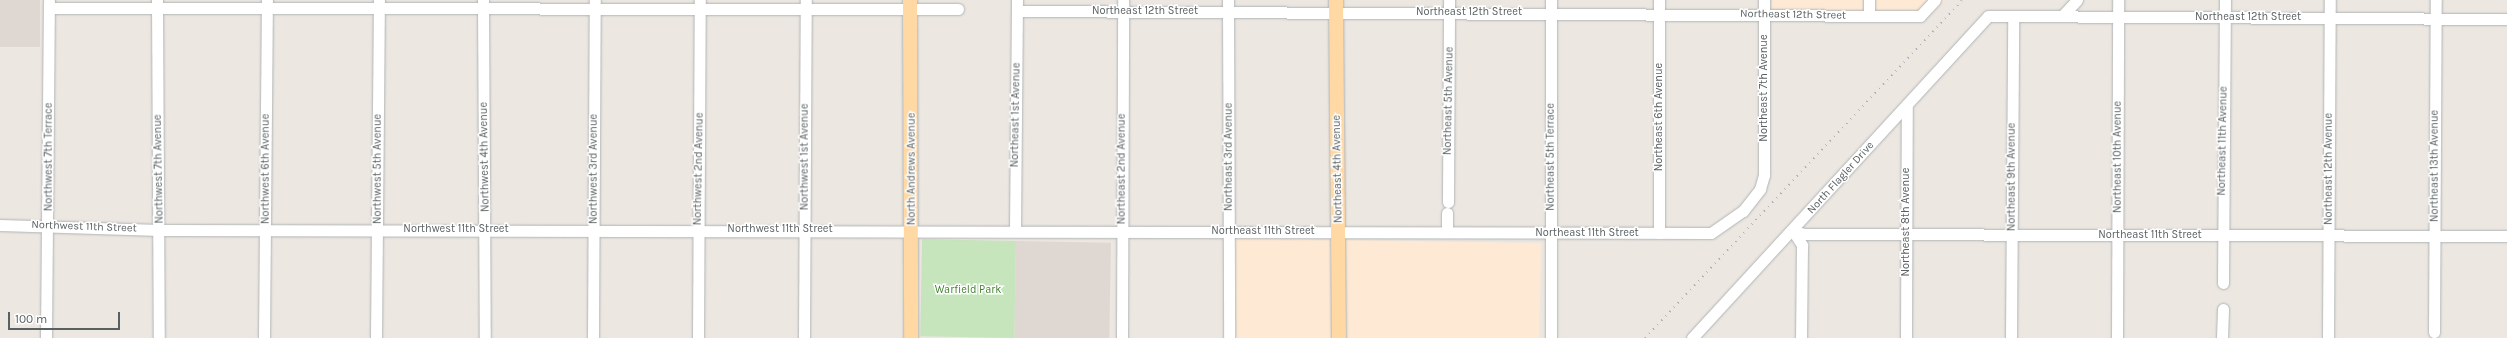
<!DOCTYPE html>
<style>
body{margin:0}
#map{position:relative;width:2507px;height:338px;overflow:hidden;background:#ede7e1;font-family:Karla,sans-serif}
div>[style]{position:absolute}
.commercial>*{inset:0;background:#fee9d5;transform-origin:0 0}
.education>*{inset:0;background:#dfd8d2;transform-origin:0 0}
.green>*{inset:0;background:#c7e5bd;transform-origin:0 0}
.roads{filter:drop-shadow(0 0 1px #afb4b7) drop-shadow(0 0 1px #afb4b7)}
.minor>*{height:11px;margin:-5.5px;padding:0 5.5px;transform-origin:5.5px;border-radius:5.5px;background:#fff}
.major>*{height:14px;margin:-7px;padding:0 7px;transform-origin:7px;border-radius:7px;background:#ffd8a4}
.rail>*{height:2px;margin-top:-1px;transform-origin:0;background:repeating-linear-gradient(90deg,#b0b1b2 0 1px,transparent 0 6px)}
span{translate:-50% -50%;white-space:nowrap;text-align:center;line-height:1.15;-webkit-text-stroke:3px #fff;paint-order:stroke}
.street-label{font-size:11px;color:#596062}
.park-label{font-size:11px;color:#438032}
.scale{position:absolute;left:8px;top:312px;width:112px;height:18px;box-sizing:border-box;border:2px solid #596062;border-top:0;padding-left:5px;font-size:12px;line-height:14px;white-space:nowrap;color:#596062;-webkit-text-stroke:3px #fff;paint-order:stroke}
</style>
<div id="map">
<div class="commercial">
<i style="clip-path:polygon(1772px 0,1945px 0,1933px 13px,1772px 9px)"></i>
<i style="left:1235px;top:238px;width:306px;height:100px;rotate:1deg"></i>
</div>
<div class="education">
<i style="left:0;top:0;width:40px;height:47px"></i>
<i style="left:1016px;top:241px;width:95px;height:97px;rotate:1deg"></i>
</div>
<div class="green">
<i style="left:1016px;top:241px;width:97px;height:94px;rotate:91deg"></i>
</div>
<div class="roads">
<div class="minor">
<i style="left:157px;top:0;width:338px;rotate:89.7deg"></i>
<i style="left:483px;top:0;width:338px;rotate:89.7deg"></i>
<i style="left:1228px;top:0;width:338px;rotate:89.8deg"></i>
<i style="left:49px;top:8px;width:909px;rotate:0.06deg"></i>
<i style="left:1017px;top:11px;width:903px;rotate:0.32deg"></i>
<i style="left:1920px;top:16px;width:22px;rotate:-47deg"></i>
<i style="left:1869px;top:16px;width:16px;rotate:-90deg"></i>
<i style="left:2062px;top:16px;width:22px;rotate:-47deg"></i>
<i style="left:1448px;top:202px;width:202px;rotate:-89.7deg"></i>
<i style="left:0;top:225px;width:160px;rotate:1.8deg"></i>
<i style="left:160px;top:230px;width:1551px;rotate:0.11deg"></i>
<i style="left:1711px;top:233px;width:39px;rotate:-35deg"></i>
<i style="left:1743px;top:211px;width:28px;rotate:-52deg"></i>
<i style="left:1760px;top:189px;width:15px;rotate:-74deg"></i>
<i style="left:1764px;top:175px;width:175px;rotate:-90deg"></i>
<i style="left:1015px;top:230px;width:230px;rotate:-89.5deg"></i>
<i style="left:1793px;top:231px;width:11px;rotate:15deg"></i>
<i style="left:1804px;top:234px;width:703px;rotate:0.16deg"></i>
<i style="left:1793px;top:231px;width:17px;rotate:57deg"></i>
<i style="left:1802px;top:245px;width:93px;rotate:90.6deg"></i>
<i style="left:1447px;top:232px;width:19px;rotate:-90deg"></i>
<i style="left:1659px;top:233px;width:233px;rotate:-90deg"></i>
<i style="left:2223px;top:283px;width:283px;rotate:-89.6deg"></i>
<i style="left:2434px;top:332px;width:332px;rotate:-89.7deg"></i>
<i style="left:46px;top:338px;width:337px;rotate:-89.5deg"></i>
<i style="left:264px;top:338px;width:338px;rotate:-89.5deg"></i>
<i style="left:376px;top:338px;width:338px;rotate:-89.5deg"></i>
<i style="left:593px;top:338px;width:338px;rotate:-89.7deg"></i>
<i style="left:698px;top:338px;width:338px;rotate:-89.7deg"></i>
<i style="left:804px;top:338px;width:338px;rotate:-89.7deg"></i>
<i style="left:1122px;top:338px;width:338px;rotate:-89.8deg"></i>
<i style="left:1551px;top:338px;width:338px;rotate:-90deg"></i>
<i style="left:1692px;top:338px;width:437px;rotate:-47.4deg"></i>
<i style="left:1988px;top:16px;width:519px;rotate:0.33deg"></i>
<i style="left:1906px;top:338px;width:233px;rotate:-89.8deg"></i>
<i style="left:2011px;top:338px;width:322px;rotate:-89.6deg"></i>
<i style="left:2117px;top:338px;width:338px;rotate:-89.8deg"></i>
<i style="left:2222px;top:338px;width:29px;rotate:-88deg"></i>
<i style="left:2328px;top:338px;width:338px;rotate:-89.7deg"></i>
</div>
<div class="major">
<i style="left:910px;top:0;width:338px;rotate:89.8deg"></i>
<i style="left:1336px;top:0;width:338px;rotate:89.5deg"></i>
</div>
</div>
<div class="rail">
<i style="left:1645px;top:338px;width:463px;rotate:-46.8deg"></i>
</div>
<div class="street-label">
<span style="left:1145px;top:11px">Northeast 12th Street</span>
<span style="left:1469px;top:12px">Northeast 12th Street</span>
<span style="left:1793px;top:15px;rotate:1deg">Northeast 12th Street</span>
<span style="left:2248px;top:17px">Northeast 12th Street</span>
<span style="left:1764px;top:88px;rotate:-90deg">Northeast 7th Avenue</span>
<span style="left:1449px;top:101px;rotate:-89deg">Northeast 5th Avenue</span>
<span style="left:1016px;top:115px;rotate:-89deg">Northeast 1st Avenue</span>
<span style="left:1659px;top:117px;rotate:-90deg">Northeast 6th Avenue</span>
<span style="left:2223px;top:141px;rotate:-89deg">Northeast 11th Avenue</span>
<span style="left:49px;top:157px;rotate:-90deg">Northwest 7th Terrace</span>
<span style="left:485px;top:157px;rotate:-91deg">Northwest 4th Avenue</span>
<span style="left:805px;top:157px;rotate:-90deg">Northwest 1st Avenue</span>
<span style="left:1229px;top:157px;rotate:-90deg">Northeast 3rd Avenue</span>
<span style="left:1551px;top:157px;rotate:-90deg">Northeast 5th Terrace</span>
<span style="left:2118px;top:157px;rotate:-90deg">Northeast 10th Avenue</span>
<span style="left:2435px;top:166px;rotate:-90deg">Northeast 13th Avenue</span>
<span style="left:159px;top:169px;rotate:-91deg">Northwest 7th Avenue</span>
<span style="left:266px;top:169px;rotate:-90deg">Northwest 6th Avenue</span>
<span style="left:378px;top:169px;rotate:-90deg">Northwest 5th Avenue</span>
<span style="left:594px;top:169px;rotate:-90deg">Northwest 3rd Avenue</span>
<span style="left:699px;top:169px;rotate:-89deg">Northwest 2nd Avenue</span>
<span style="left:912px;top:169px;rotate:-90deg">North Andrews Avenue</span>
<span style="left:1122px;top:169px;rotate:-90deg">Northeast 2nd Avenue</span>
<span style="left:1338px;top:169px;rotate:-91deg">Northeast 4th Avenue</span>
<span style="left:2329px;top:169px;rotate:-90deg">Northeast 12th Avenue</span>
<span style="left:2012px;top:177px;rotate:-90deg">Northeast 9th Avenue</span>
<span style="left:1841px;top:178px;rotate:-48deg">North Flagler Drive</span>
<span style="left:1906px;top:222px;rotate:-90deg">Northeast 8th Avenue</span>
<span style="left:84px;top:227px;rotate:2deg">Northwest 11th Street</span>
<span style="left:456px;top:229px">Northwest 11th Street</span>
<span style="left:780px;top:229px">Northwest 11th Street</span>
<span style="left:1263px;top:231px">Northeast 11th Street</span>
<span style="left:1587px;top:233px">Northeast 11th Street</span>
<span style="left:2150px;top:235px">Northeast 11th Street</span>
</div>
<div class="park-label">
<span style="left:968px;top:290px">Warfield Park</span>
</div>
<div class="scale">100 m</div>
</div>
